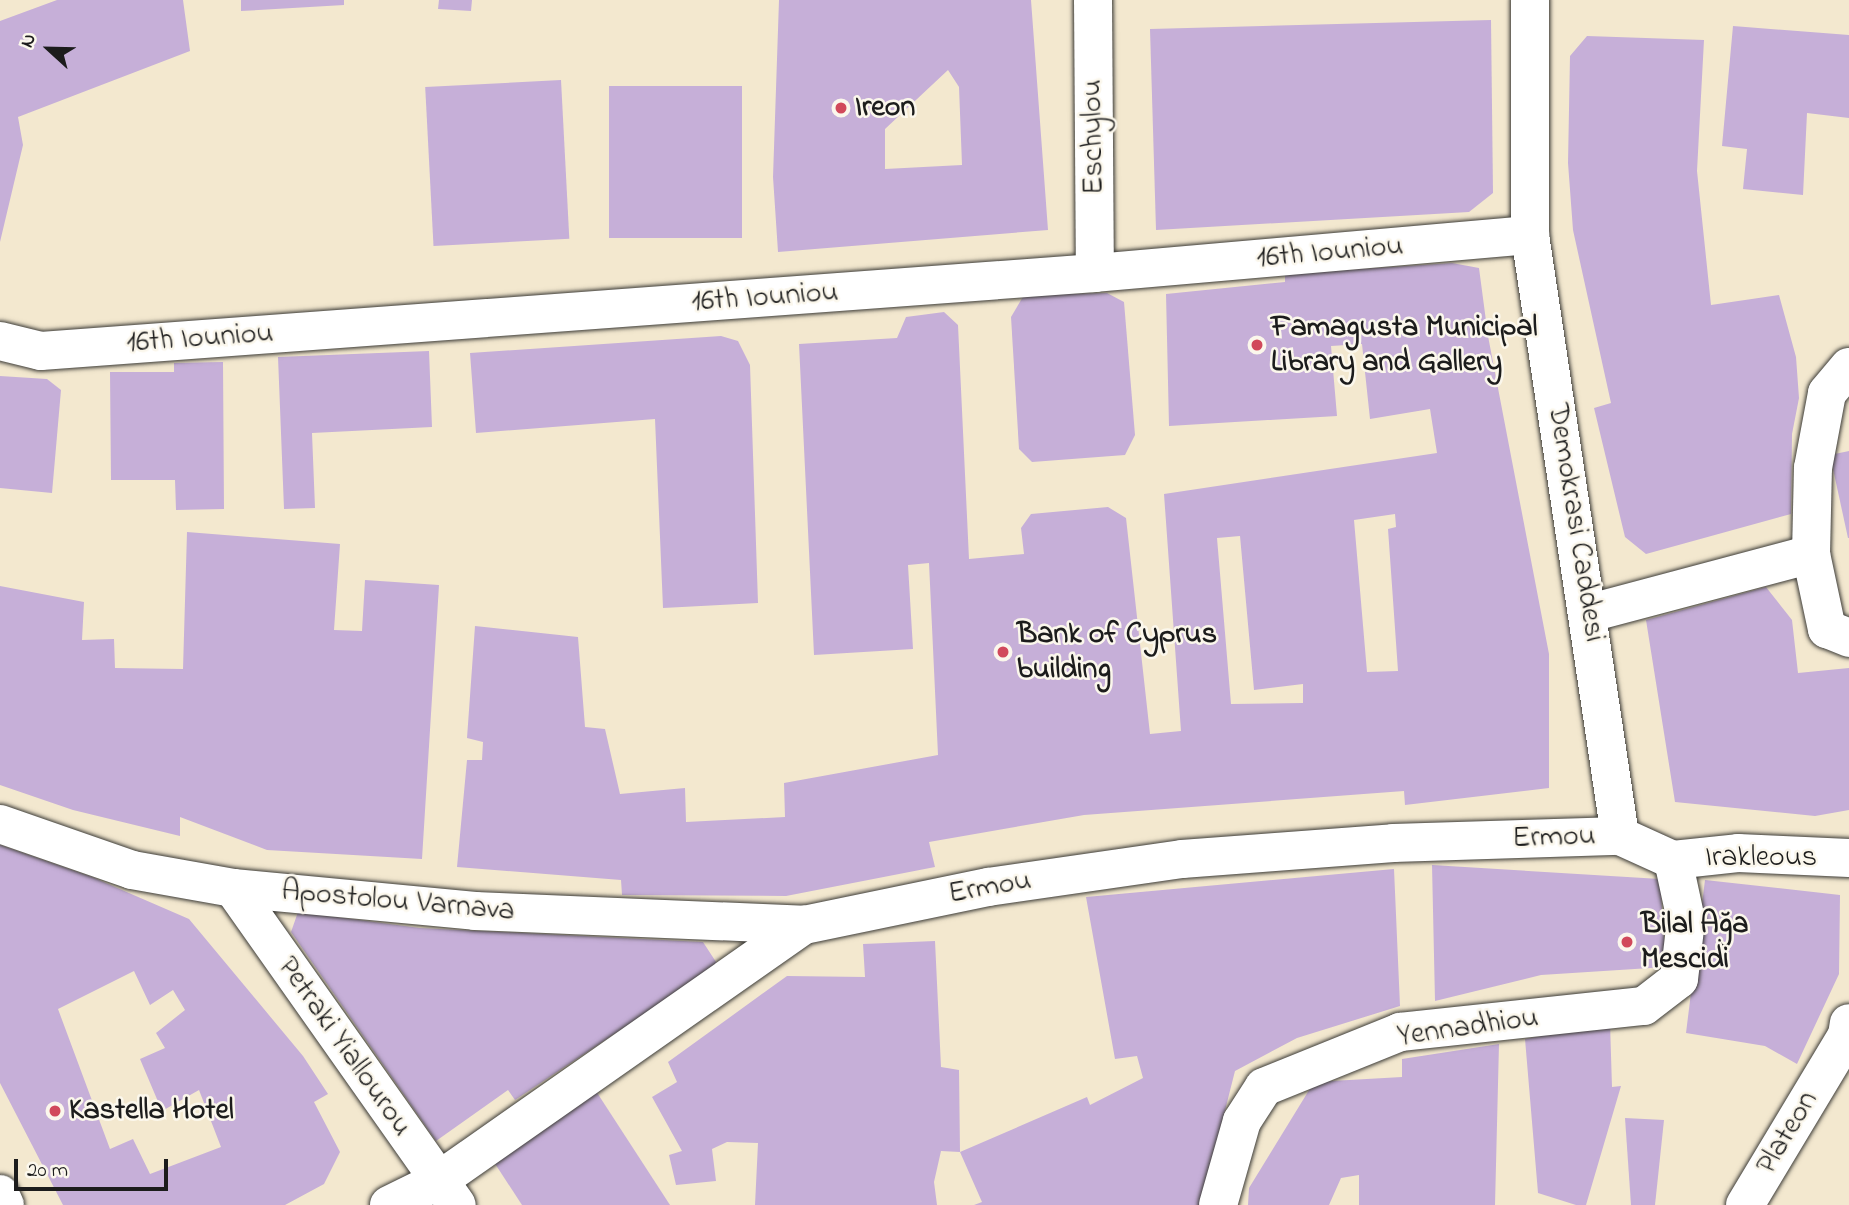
<!DOCTYPE html>
<meta charset="utf-8">
<style>
body{margin:0}
#map{position:relative;width:1849px;height:1205px;overflow:hidden;background:#f3e8cf;font-family:"Indie Flower",sans-serif}
div>[style]{position:absolute}
.building>*{inset:0;background:#c6afd8;transform-origin:0 0}
.roads{filter:drop-shadow(0 0 2px #3c3b37) drop-shadow(0 0 2px #3c3b37)}
.minor>*{height:38px;margin:-19px;padding:0 19px;transform-origin:19px;border-radius:19px;background:#fff}
.dots>*{width:19px;height:19px;translate:-50% -50%;box-sizing:border-box;border:4px solid #fbf7ec;border-radius:50%}
span{translate:-50% -50%;white-space:nowrap;text-align:center;line-height:1.15;-webkit-text-stroke:5px #fbf7ec;paint-order:stroke}
.poi-label{font-size:30px;color:#1c1c1c;font-weight:700}
.left{translate:0 -50%;text-align:left}
.street-label{font-size:30px;color:#1c1c1c}
.north{position:absolute;left:14px;top:14px;width:70px;height:70px;-webkit-text-stroke:5px #fbf7ec;paint-order:stroke;rotate:292deg;font-size:19px;font-weight:700;line-height:28px;text-align:center;color:#1c1c1c}
.north::after{content:'';display:block;margin:auto;width:24px;height:32px;background:#1c1c1c;clip-path:polygon(50% 0,100% 100%,50% 72%,0 100%)}
.scale{position:absolute;left:14px;top:1159px;width:154px;height:32px;box-sizing:border-box;border:4px solid #1c1c1c;border-top:0;padding-left:9px;font-size:21px;line-height:24px;white-space:nowrap;color:#1c1c1c;-webkit-text-stroke:5px #fbf7ec;paint-order:stroke}
</style>
<div id="map">
<div class="building">
<i style="clip-path:polygon(57px 0,183px 0,190px 51px,18px 117px,23px 145px,0 242px,0 21px)"></i>
<i style="clip-path:polygon(241px 0,344px 0,344px 5px,241px 11px)"></i>
<i style="clip-path:polygon(439px 0,472px 0,471px 11px,438px 9px)"></i>
<i style="clip-path:polygon(evenodd,779px 0,1031px 0,1048px 230px,778px 252px,773px 177px,779px 0,948px 70px,959px 87px,962px 165px,885px 169px,885px 129px,948px 70px)"></i>
<i style="clip-path:polygon(1491px 20px,1493px 193px,1469px 212px,1156px 230px,1150px 29px)"></i>
<i style="clip-path:polygon(1733px 26px,1849px 35px,1849px 118px,1807px 113px,1803px 195px,1743px 189px,1747px 149px,1722px 146px)"></i>
<i style="clip-path:polygon(1587px 36px,1704px 40px,1697px 171px,1711px 305px,1779px 295px,1796px 357px,1799px 398px,1792px 434px,1791px 514px,1646px 554px,1625px 537px,1594px 408px,1611px 403px,1573px 230px,1568px 163px,1570px 56px)"></i>
<i style="left:561px;top:80px;width:159px;height:136px;rotate:87deg"></i>
<i style="left:609px;top:86px;width:133px;height:152px"></i>
<i style="clip-path:polygon(evenodd,1452px 263px,1479px 268px,1488px 336px,1549px 654px,1549px 788px,1405px 805px,1404px 791px,1084px 815px,929px 842px,935px 867px,786px 896px,622px 895px,621px 880px,457px 867px,467px 760px,482px 760px,483px 742px,467px 738px,475px 626px,578px 637px,585px 727px,605px 729px,620px 794px,685px 788px,686px 822px,785px 817px,784px 783px,938px 755px,929px 563px,908px 565px,913px 649px,814px 655px,799px 344px,897px 338px,906px 317px,944px 312px,958px 325px,969px 559px,1024px 554px,1021px 528px,1031px 514px,1108px 507px,1126px 518px,1150px 734px,1181px 731px,1164px 494px,1437px 453px,1430px 409px,1370px 419px,1362px 344px,1331px 346px,1337px 416px,1169px 426px,1166px 294px,1285px 282px,1285px 274px,1452px 263px,1395px 514px,1396px 527px,1388px 529px,1398px 671px,1367px 672px,1354px 520px,1395px 514px,1452px 263px,1240px 536px,1254px 690px,1303px 684px,1303px 703px,1231px 704px,1217px 538px,1240px 536px)"></i>
<i style="clip-path:polygon(1107px 293px,1124px 302px,1135px 435px,1125px 455px,1032px 462px,1019px 449px,1011px 317px,1024px 295px)"></i>
<i style="clip-path:polygon(721px 336px,738px 341px,750px 365px,758px 603px,663px 608px,655px 419px,476px 433px,470px 353px)"></i>
<i style="clip-path:polygon(429px 351px,432px 427px,312px 433px,315px 508px,284px 509px,278px 357px)"></i>
<i style="clip-path:polygon(223px 362px,224px 509px,176px 510px,175px 480px,111px 480px,110px 372px,174px 372px,174px 363px)"></i>
<i style="clip-path:polygon(0 376px,47px 379px,61px 390px,52px 493px,0 488px)"></i>
<i style="clip-path:polygon(1849px 451px,1849px 538px,1848px 538px,1830px 455px)"></i>
<i style="clip-path:polygon(187px 532px,340px 544px,334px 630px,362px 631px,365px 580px,439px 585px,422px 859px,267px 850px,180px 817px,180px 836px,73px 810px,0 785px,0 586px,84px 602px,82px 640px,114px 639px,115px 668px,183px 669px)"></i>
<i style="clip-path:polygon(1766px 587px,1792px 620px,1798px 673px,1849px 668px,1849px 810px,1815px 816px,1675px 802px,1646px 620px)"></i>
<i style="clip-path:polygon(evenodd,0 845px,92px 877px,189px 919px,303px 1056px,328px 1094px,314px 1102px,340px 1152px,324px 1184px,285px 1205px,63px 1205px,0 1083px,0 845px,134px 971px,150px 1005px,173px 990px,185px 1010px,156px 1033px,165px 1048px,140px 1059px,162px 1111px,199px 1090px,221px 1147px,150px 1174px,133px 1139px,110px 1149px,58px 1009px,134px 971px)"></i>
<i style="clip-path:polygon(1432px 865px,1660px 879px,1666px 967px,1541px 975px,1435px 1001px)"></i>
<i style="clip-path:polygon(1394px 869px,1400px 1006px,1297px 1038px,1235px 1071px,1201px 1205px,974px 1205px,982px 1202px,960px 1152px,941px 1151px,934px 1182px,937px 1205px,755px 1205px,758px 1143px,727px 1142px,712px 1149px,716px 1181px,676px 1185px,669px 1155px,682px 1151px,652px 1097px,677px 1082px,668px 1062px,787px 976px,865px 977px,863px 944px,935px 941px,941px 1067px,959px 1070px,960px 1152px,1087px 1097px,1090px 1105px,1143px 1078px,1137px 1056px,1115px 1059px,1086px 897px)"></i>
<i style="clip-path:polygon(1705px 880px,1840px 895px,1839px 974px,1797px 1064px,1765px 1046px,1686px 1033px)"></i>
<i style="clip-path:polygon(298px 912px,420px 928px,703px 942px,718px 965px,515px 1100px,508px 1090px,436px 1141px,291px 932px)"></i>
<i style="clip-path:polygon(1610px 1023px,1612px 1087px,1621px 1086px,1586px 1205px,1576px 1205px,1538px 1193px,1525px 1039px)"></i>
<i style="clip-path:polygon(1499px 1044px,1495px 1205px,1359px 1205px,1359px 1175px,1341px 1178px,1329px 1205px,1248px 1205px,1249px 1188px,1314px 1082px,1402px 1077px,1402px 1059px)"></i>
<i style="clip-path:polygon(594px 1088px,670px 1205px,522px 1205px,490px 1156px)"></i>
<i style="clip-path:polygon(1625px 1118px,1664px 1120px,1655px 1205px,1631px 1205px)"></i>
</div>
<div class="roads">
<div class="minor">
<i style="left:1093px;top:0;width:273px;rotate:89.6deg"></i>
<i style="left:1530px;top:0;width:235px;rotate:90deg"></i>
<i style="left:1530px;top:235px;width:608px;rotate:81.48deg"></i>
<i style="left:0;top:341px;width:42px;rotate:13.7deg"></i>
<i style="left:41px;top:351px;width:1057px;rotate:-4.23deg"></i>
<i style="left:1095px;top:273px;width:437px;rotate:-5deg"></i>
<i style="left:1811px;top:554px;width:86px;rotate:-88.7deg"></i>
<i style="left:1813px;top:468px;width:76px;rotate:-79.4deg"></i>
<i style="left:1827px;top:393px;width:34px;rotate:-50deg"></i>
<i style="left:1590px;top:613px;width:229px;rotate:-14.9deg"></i>
<i style="left:1811px;top:554px;width:77px;rotate:78deg"></i>
<i style="left:1827px;top:629px;width:24px;rotate:22deg"></i>
<i style="left:0;top:824px;width:140px;rotate:19.2deg"></i>
<i style="left:132px;top:870px;width:103px;rotate:10.1deg"></i>
<i style="left:233px;top:888px;width:243px;rotate:5.4deg"></i>
<i style="left:475px;top:911px;width:329px;rotate:2.4deg"></i>
<i style="left:1673px;top:860px;width:65px;rotate:-6.1deg"></i>
<i style="left:1738px;top:853px;width:111px;rotate:2.6deg"></i>
<i style="left:233px;top:888px;width:388px;rotate:54.8deg"></i>
<i style="left:0;top:1194px;width:12px;rotate:66deg"></i>
<i style="left:389px;top:1205px;width:55px;rotate:-26.1deg"></i>
<i style="left:438px;top:1181px;width:447px;rotate:-35deg"></i>
<i style="left:804px;top:925px;width:188px;rotate:-11.7deg"></i>
<i style="left:988px;top:887px;width:196px;rotate:-8.2deg"></i>
<i style="left:1182px;top:859px;width:212px;rotate:-4.3deg"></i>
<i style="left:1393px;top:843px;width:227px;rotate:-1.8deg"></i>
<i style="left:1620px;top:836px;width:58px;rotate:24.4deg"></i>
<i style="left:1218px;top:1205px;width:87px;rotate:-74.1deg"></i>
<i style="left:1242px;top:1121px;width:40px;rotate:-57.1deg"></i>
<i style="left:1264px;top:1087px;width:147px;rotate:-22deg"></i>
<i style="left:1400px;top:1032px;width:245px;rotate:-6.1deg"></i>
<i style="left:1644px;top:1006px;width:44px;rotate:-37.6deg"></i>
<i style="left:1679px;top:979px;width:59px;rotate:-83.2deg"></i>
<i style="left:1686px;top:920px;width:61px;rotate:-102.2deg"></i>
<i style="left:1745px;top:1205px;width:198px;rotate:-59deg"></i>
<i style="left:1847px;top:1035px;width:12px;rotate:-81deg"></i>
</div>
</div>
<div class="dots">
<i style="left:841px;top:108px;background:#d1495b"></i>
<i style="left:1257px;top:345px;background:#d1495b"></i>
<i style="left:1003px;top:652px;background:#d1495b"></i>
<i style="left:1627px;top:942px;background:#d1495b"></i>
<i style="left:55px;top:1111px;background:#d1495b"></i>
</div>
<div class="poi-label">
<span class="left" style="left:855px;top:108px">Ireon</span>
<span class="left" style="left:1271px;top:345px">Famagusta Municipal<br>Library and Gallery</span>
<span class="left" style="left:1017px;top:652px">Bank of Cyprus<br>building</span>
<span class="left" style="left:1641px;top:942px">Bilal Ağa<br>Mescidi</span>
<span class="left" style="left:69px;top:1111px">Kastella Hotel</span>
</div>
<div class="street-label">
<span style="left:1094px;top:137px;rotate:-91deg">Eschylou</span>
<span style="left:1330px;top:253px;rotate:-5deg">16th Iouniou</span>
<span style="left:765px;top:298px;rotate:-4deg">16th Iouniou</span>
<span style="left:200px;top:339px;rotate:-4deg">16th Iouniou</span>
<span style="left:1575px;top:523px;rotate:81deg">Demokrasi Caddesi</span>
<span style="left:1554px;top:838px;rotate:-2deg">Ermou</span>
<span style="left:1761px;top:858px">Irakleous</span>
<span style="left:990px;top:888px;rotate:-10deg">Ermou</span>
<span style="left:398px;top:902px;rotate:5deg">Apostolou Varnava</span>
<span style="left:1468px;top:1028px;rotate:-8deg">Yennadhiou</span>
<span style="left:344px;top:1047px;rotate:55deg">Petraki Yiallourou</span>
<span style="left:1788px;top:1133px;rotate:-59deg">Plateon</span>
</div>
<div class="north">N</div>
<div class="scale">20 m</div>
</div>
